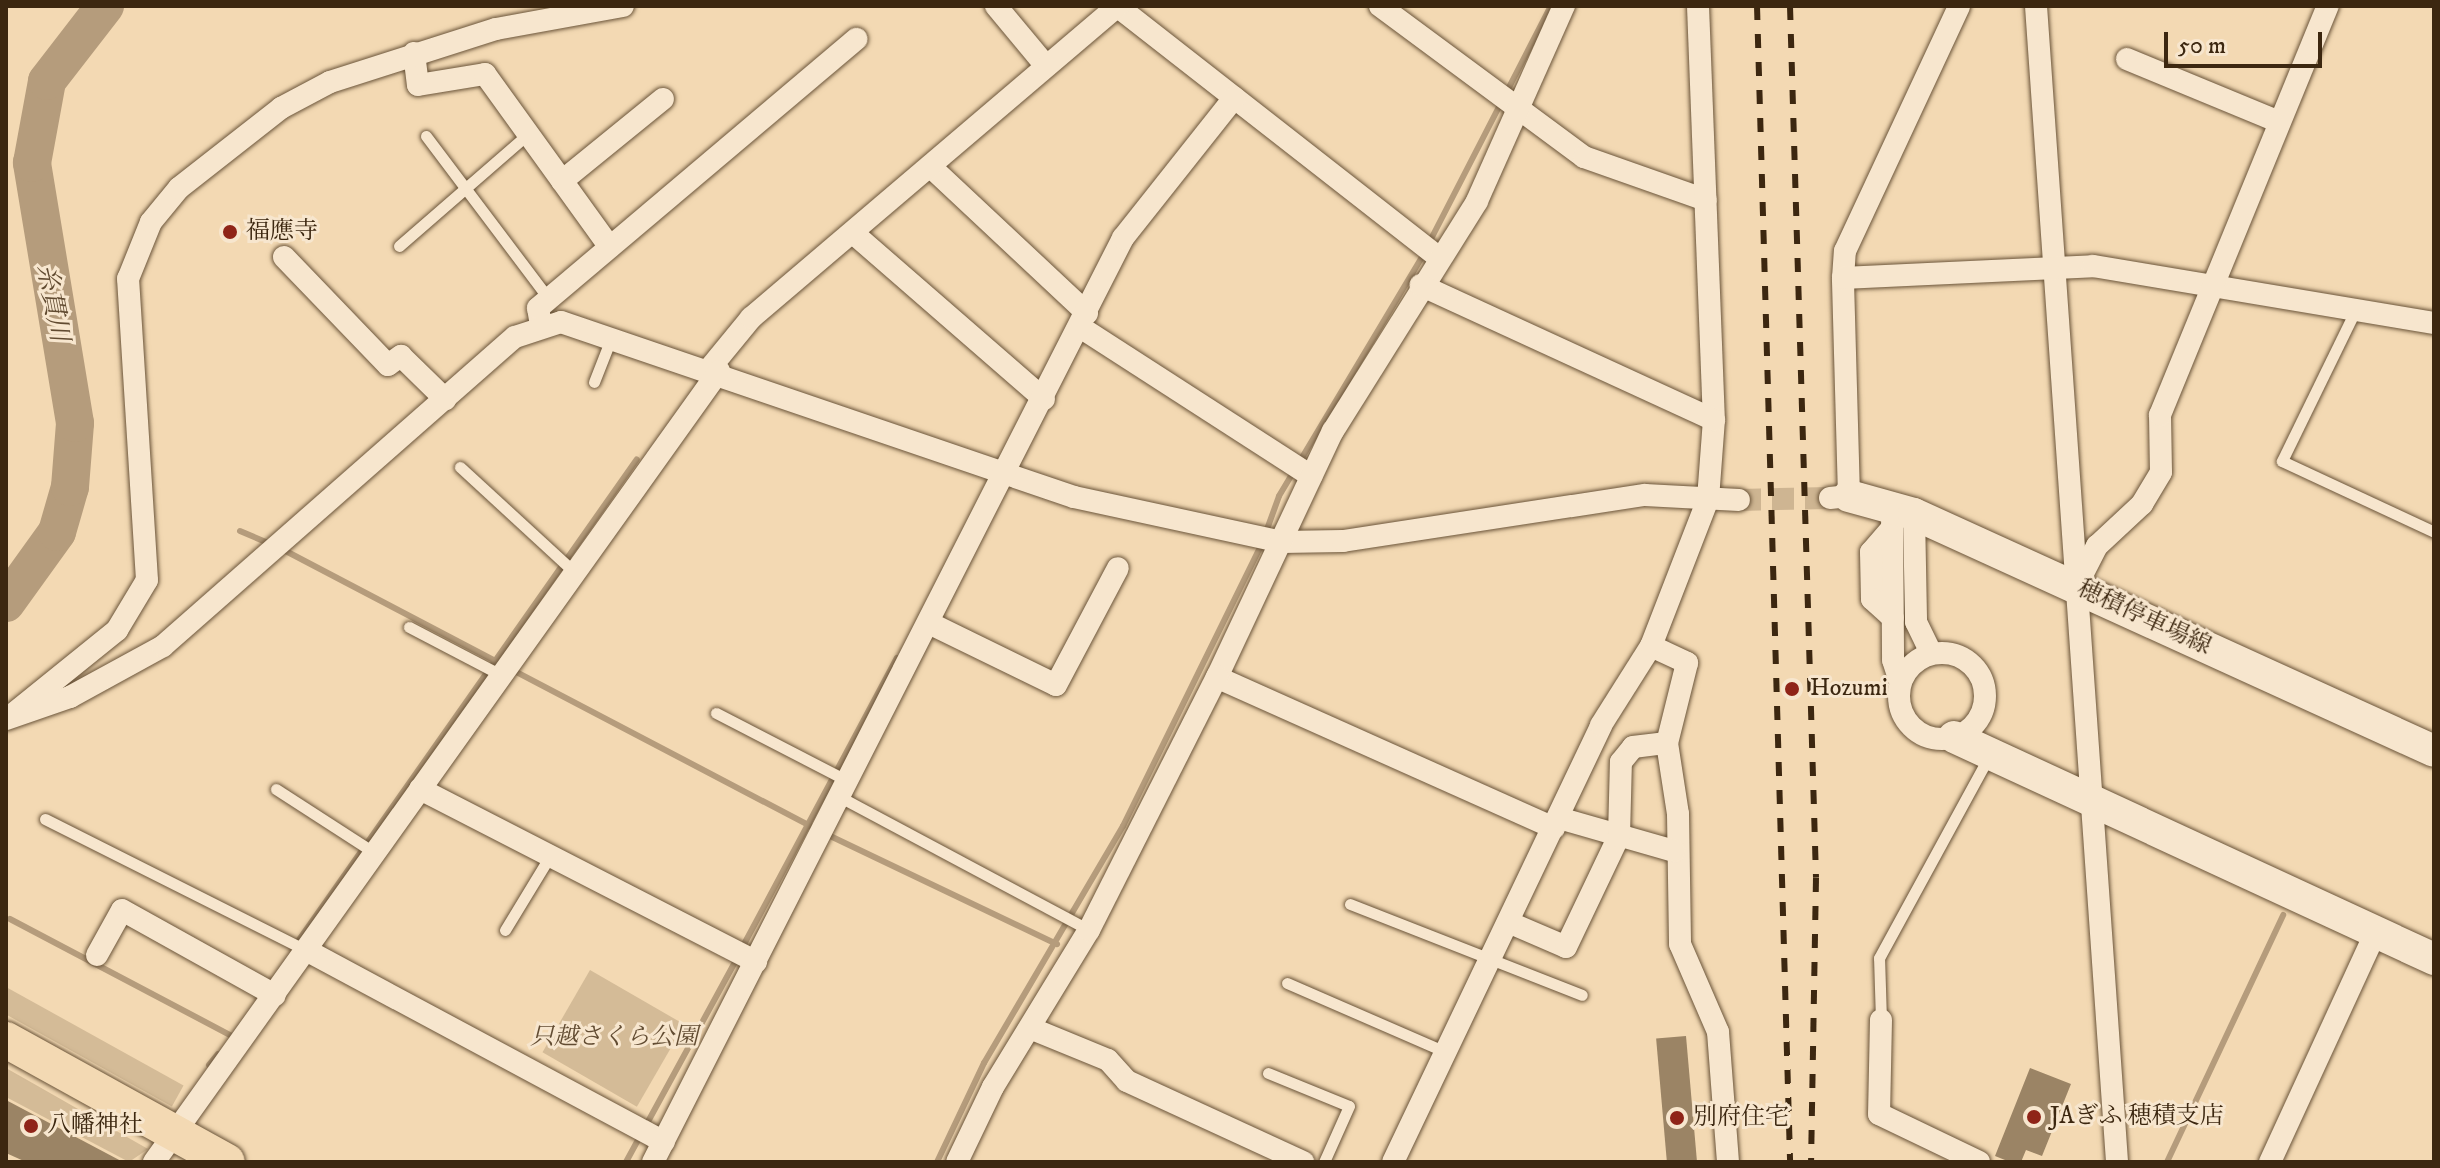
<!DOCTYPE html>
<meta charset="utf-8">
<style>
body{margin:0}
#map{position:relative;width:2440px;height:1168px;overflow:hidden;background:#f3d9b3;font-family:"IM FELL DW Pica","Noto Serif JP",serif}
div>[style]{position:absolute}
.green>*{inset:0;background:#d4bb97;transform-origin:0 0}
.stream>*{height:6px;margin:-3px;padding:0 3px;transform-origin:3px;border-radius:3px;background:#b59c7c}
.river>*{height:38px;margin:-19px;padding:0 19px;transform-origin:19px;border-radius:19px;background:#b59c7c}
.building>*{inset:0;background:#9b8465;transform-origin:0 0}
.street-tunnel>*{height:22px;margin-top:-11px;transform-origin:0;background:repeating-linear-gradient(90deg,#ceb592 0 22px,transparent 0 33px)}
.roads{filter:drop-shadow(0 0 2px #6a5439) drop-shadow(0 0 2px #6a5439)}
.lane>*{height:11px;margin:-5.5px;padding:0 5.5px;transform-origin:5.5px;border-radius:5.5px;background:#f7e6ce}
.street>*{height:22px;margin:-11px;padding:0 11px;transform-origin:11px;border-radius:11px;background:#f7e6ce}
.street>.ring{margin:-11px;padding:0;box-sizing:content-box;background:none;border:22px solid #f7e6ce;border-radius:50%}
.secondary>*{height:32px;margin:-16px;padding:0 16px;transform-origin:16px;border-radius:16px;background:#f7e6ce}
.primary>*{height:36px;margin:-18px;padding:0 18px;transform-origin:18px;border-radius:18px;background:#f3d9b3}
.rail>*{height:6px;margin-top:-3px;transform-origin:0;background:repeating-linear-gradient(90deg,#3c2710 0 14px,transparent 0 28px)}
.dots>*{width:22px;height:22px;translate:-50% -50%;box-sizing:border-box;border:4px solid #f7e6ce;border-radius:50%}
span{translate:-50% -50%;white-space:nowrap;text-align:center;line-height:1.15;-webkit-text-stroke:6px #f7e6ce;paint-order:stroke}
.poi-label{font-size:24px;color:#3c2710}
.left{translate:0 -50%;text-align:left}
.street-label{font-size:24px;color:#3c2710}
.park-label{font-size:24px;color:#624c32;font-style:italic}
.water-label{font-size:26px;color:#604a30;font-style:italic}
.frame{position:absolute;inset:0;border:8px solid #3c2710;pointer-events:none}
.scale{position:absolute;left:2164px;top:32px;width:158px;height:36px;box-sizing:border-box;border:4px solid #3c2710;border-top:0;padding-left:10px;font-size:24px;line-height:28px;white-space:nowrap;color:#3c2710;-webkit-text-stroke:6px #f7e6ce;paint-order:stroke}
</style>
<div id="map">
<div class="green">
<i style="left:590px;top:970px;width:109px;height:95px;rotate:30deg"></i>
<i style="left:6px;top:987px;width:203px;height:24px;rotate:29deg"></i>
<i style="clip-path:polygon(6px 1068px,36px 1085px,148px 1149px,129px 1162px,6px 1097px)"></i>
</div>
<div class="stream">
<i style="left:1429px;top:243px;width:267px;rotate:-62.8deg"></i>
<i style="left:240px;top:531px;width:33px;rotate:23deg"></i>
<i style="left:1266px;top:532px;width:38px;rotate:-70deg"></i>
<i style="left:1279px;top:496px;width:282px;rotate:-59.1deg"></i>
<i style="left:280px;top:548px;width:605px;rotate:27.67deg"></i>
<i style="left:826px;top:834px;width:256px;rotate:25.5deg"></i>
<i style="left:10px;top:919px;width:251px;rotate:27.8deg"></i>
<i style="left:294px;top:947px;width:596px;rotate:-54.9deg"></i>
<i style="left:742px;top:948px;width:329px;rotate:-61.9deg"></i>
<i style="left:209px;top:1065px;width:14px;rotate:-51deg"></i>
<i style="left:626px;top:1162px;width:232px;rotate:-61.4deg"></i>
<i style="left:937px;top:1162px;width:110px;rotate:-64.6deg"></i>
<i style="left:984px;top:1063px;width:275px;rotate:-59.6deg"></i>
<i style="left:1123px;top:826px;width:315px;rotate:-63.8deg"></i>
<i style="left:2167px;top:1162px;width:273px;rotate:-64.8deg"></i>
</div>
<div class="river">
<i style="left:6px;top:603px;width:87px;rotate:-54.3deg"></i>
<i style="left:57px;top:532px;width:47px;rotate:-73.9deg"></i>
<i style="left:70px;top:487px;width:64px;rotate:-85.5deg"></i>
<i style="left:75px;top:423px;width:264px;rotate:-99.4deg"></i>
<i style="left:32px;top:163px;width:83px;rotate:-79.6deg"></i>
<i style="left:47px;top:81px;width:95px;rotate:-52.3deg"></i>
</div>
<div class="building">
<i style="left:1686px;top:1036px;width:126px;height:30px;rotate:85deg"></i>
<i style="clip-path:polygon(2030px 1068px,2071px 1084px,2042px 1156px,2026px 1150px,2021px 1162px,2010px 1162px,1995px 1156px)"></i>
<i style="clip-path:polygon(6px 1100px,123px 1162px,26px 1162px,6px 1153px)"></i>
</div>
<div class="street-tunnel">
<i style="left:1739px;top:500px;width:91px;rotate:-1.3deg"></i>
</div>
<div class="roads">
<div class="lane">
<i style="left:426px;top:136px;width:204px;rotate:53deg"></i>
<i style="left:399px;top:246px;width:171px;rotate:-41deg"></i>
<i style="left:2356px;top:309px;width:169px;rotate:116deg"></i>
<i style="left:2282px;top:461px;width:168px;rotate:25deg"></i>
<i style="left:594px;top:382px;width:49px;rotate:-68.6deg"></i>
<i style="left:460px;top:467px;width:155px;rotate:42.6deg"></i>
<i style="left:409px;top:627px;width:104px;rotate:27.6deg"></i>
<i style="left:716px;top:713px;width:148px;rotate:27.3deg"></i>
<i style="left:276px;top:789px;width:118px;rotate:32.9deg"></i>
<i style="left:840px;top:797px;width:282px;rotate:28.1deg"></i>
<i style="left:45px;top:819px;width:292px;rotate:26.7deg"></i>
<i style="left:1350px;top:904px;width:249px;rotate:21.4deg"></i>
<i style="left:505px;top:930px;width:87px;rotate:-58.7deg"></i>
<i style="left:1287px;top:983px;width:173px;rotate:23.5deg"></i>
<i style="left:1881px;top:1020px;width:62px;rotate:-91.8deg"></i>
<i style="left:1879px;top:958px;width:230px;rotate:-61.4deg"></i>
<i style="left:1268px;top:1073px;width:87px;rotate:22.2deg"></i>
<i style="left:1349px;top:1106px;width:61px;rotate:114.1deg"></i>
</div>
<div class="street">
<i style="left:996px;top:6px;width:78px;rotate:50.2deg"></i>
<i style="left:1117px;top:6px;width:409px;rotate:38deg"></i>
<i style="left:1380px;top:6px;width:254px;rotate:36.5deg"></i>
<i style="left:1584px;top:157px;width:129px;rotate:19.4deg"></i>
<i style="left:1698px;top:6px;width:414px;rotate:87.8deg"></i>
<i style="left:2036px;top:6px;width:1159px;rotate:85.99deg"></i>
<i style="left:414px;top:53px;width:32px;rotate:83deg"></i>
<i style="left:418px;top:85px;width:68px;rotate:-9.3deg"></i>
<i style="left:485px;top:74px;width:213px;rotate:54.2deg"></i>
<i style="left:2127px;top:59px;width:162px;rotate:22.5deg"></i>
<i style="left:933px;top:169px;width:211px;rotate:43.1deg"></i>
<i style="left:562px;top:181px;width:130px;rotate:-39.1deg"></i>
<i style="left:853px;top:233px;width:253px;rotate:41deg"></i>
<i style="left:284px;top:257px;width:150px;rotate:46.1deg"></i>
<i style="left:388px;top:365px;width:16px;rotate:-35deg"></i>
<i style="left:401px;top:356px;width:62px;rotate:44.3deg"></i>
<i style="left:1843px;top:278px;width:27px;rotate:-86deg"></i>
<i style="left:1845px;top:251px;width:270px;rotate:-65deg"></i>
<i style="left:541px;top:325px;width:17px;rotate:-100deg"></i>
<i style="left:538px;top:308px;width:417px;rotate:-40.2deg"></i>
<i style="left:1080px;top:327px;width:275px;rotate:32.8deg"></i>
<i style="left:710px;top:368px;width:65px;rotate:-50.6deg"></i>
<i style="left:751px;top:318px;width:481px;rotate:-40.4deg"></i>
<i style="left:1830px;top:498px;width:19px;rotate:-6deg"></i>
<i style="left:1849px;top:496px;width:218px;rotate:-91.6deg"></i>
<i style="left:1843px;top:278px;width:250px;rotate:-2.7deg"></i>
<i style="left:2093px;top:266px;width:346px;rotate:9.5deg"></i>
<i style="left:1892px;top:508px;width:152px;rotate:89.6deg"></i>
<i style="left:1893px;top:660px;width:23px;rotate:72deg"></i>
<i style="left:1914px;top:514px;width:108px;rotate:88.9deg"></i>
<i style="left:1916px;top:622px;width:34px;rotate:64deg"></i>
<i style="left:1892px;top:528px;width:32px;rotate:131deg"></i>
<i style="left:1871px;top:552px;width:47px;rotate:88.8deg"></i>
<i style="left:1872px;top:599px;width:28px;rotate:42deg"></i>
<i style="left:2077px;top:585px;width:44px;rotate:-62.9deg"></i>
<i style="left:2097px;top:546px;width:62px;rotate:-43deg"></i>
<i style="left:2142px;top:504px;width:37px;rotate:-59deg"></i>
<i style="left:2161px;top:472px;width:57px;rotate:-91deg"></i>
<i style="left:2160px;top:415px;width:442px;rotate:-67.7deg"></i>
<i style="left:929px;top:623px;width:141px;rotate:26deg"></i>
<i style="left:1056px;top:685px;width:132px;rotate:-62.1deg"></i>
<i style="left:1651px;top:646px;width:40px;rotate:25deg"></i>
<i style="left:1687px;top:663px;width:82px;rotate:104deg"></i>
<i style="left:1667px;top:743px;width:72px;rotate:81.2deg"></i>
<i style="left:1678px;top:814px;width:130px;rotate:89.1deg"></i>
<i style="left:1680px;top:944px;width:96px;rotate:66.6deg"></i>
<i style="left:1718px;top:1032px;width:130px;rotate:85.6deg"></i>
<i class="ring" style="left:1899px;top:653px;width:64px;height:64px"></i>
<i style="left:13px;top:714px;width:134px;rotate:-38.9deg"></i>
<i style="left:117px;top:630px;width:58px;rotate:-59deg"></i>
<i style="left:147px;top:580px;width:302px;rotate:-93.6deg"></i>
<i style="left:128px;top:279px;width:61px;rotate:-68deg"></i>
<i style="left:151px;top:222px;width:44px;rotate:-50.5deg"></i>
<i style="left:179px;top:188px;width:130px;rotate:-38.1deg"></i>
<i style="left:281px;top:108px;width:55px;rotate:-28deg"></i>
<i style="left:330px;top:82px;width:174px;rotate:-17.7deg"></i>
<i style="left:496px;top:29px;width:129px;rotate:-10.3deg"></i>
<i style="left:6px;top:719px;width:68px;rotate:-19deg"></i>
<i style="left:70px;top:697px;width:106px;rotate:-28.7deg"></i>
<i style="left:163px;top:646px;width:468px;rotate:-41.3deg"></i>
<i style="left:515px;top:337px;width:48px;rotate:-18.1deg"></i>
<i style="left:561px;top:322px;width:542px;rotate:18.84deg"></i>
<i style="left:1074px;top:497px;width:213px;rotate:12.2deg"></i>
<i style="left:1282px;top:542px;width:61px;rotate:-0.9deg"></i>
<i style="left:1343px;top:541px;width:305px;rotate:-8.7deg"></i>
<i style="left:1645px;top:495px;width:94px;rotate:3deg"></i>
<i style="left:420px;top:789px;width:378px;rotate:27.2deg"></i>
<i style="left:1559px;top:818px;width:120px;rotate:16deg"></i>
<i style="left:1554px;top:828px;width:369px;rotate:-155.9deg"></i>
<i style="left:1217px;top:677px;width:272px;rotate:-64.8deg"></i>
<i style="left:1333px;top:431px;width:271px;rotate:-57.9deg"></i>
<i style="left:1477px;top:201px;width:214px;rotate:-66deg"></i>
<i style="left:1508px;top:922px;width:63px;rotate:23.3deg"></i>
<i style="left:1566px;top:947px;width:123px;rotate:-64.5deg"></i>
<i style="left:1619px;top:836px;width:74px;rotate:-88.5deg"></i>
<i style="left:1621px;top:762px;width:19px;rotate:-51deg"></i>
<i style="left:1633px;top:747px;width:34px;rotate:-7deg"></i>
<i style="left:306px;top:950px;width:406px;rotate:28.2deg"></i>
<i style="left:97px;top:955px;width:51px;rotate:-60.9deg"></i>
<i style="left:122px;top:910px;width:175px;rotate:29.1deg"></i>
<i style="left:1881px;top:1020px;width:94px;rotate:91.2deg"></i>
<i style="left:1879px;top:1114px;width:111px;rotate:25.6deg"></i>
<i style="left:1030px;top:1028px;width:84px;rotate:22.3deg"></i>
<i style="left:1108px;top:1060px;width:28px;rotate:48deg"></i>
<i style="left:1127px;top:1081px;width:194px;rotate:24.7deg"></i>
<i style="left:154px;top:1162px;width:972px;rotate:-54.46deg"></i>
<i style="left:653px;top:1162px;width:1037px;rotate:-63.04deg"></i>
<i style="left:1123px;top:238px;width:179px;rotate:-51.6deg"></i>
<i style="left:957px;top:1162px;width:83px;rotate:-64.4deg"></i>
<i style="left:993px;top:1087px;width:184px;rotate:-58.6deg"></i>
<i style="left:1089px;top:930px;width:284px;rotate:-63.2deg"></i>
<i style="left:1393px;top:1162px;width:484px;rotate:-64.5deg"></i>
<i style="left:1601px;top:725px;width:93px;rotate:-57.7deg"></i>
<i style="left:1651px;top:646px;width:158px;rotate:-68.8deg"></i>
<i style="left:1708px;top:499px;width:79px;rotate:-85.7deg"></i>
<i style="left:1714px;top:420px;width:323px;rotate:-155.3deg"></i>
<i style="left:2270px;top:1162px;width:253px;rotate:-65.3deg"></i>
</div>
<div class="secondary">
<i style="left:1849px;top:496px;width:67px;rotate:15.5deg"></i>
<i style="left:1914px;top:514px;width:571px;rotate:24.5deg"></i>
<i style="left:1954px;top:737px;width:529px;rotate:24.82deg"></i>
</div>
<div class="primary">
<i style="left:6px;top:1040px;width:252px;rotate:28.9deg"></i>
</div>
</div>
<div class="rail">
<i style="left:1757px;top:6px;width:1156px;rotate:88.36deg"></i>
<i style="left:1790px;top:6px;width:872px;rotate:88.29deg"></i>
<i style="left:1816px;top:878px;width:284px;rotate:91deg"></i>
</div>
<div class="dots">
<i style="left:230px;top:232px;background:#8f2418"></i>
<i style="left:1792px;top:689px;background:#8f2418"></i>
<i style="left:2034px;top:1117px;background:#8f2418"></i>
<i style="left:1677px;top:1118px;background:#8f2418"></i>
<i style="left:31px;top:1126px;background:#8f2418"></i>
</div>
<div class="poi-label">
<span class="left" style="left:246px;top:232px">福應寺</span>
<span class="left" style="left:1810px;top:689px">Hozumi</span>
<span class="left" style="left:2050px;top:1117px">JAぎふ 穂積支店</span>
<span class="left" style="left:1693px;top:1118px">別府住宅</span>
<span class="left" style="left:47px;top:1126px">八幡神社</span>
</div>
<div class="street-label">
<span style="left:2144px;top:618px;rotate:25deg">穂積停車場線</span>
</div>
<div class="park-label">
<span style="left:614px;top:1038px">只越さくら公園</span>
</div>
<div class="water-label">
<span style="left:52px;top:303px;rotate:79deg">糸貫川</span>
</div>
<div class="frame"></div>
<div class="scale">50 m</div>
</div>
